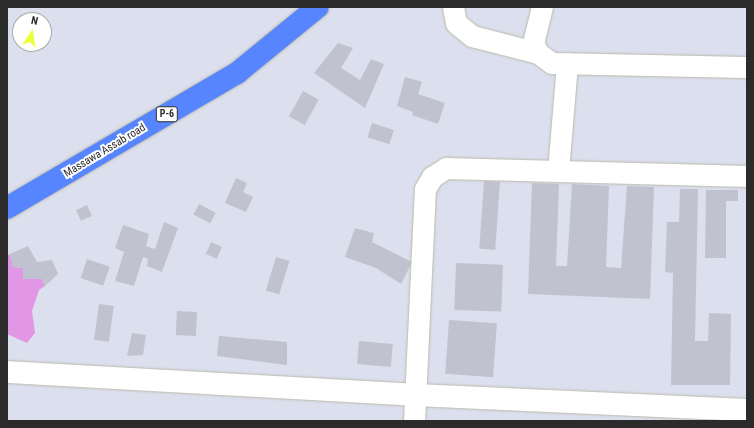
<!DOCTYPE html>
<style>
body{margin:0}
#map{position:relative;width:754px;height:428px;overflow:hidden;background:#dcdfed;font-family:"Roboto Condensed",sans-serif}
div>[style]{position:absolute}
.green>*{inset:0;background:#e297e6}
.building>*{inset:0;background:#c1c2d0;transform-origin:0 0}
.roads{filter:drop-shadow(0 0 1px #babbad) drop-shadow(0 0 1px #babbad)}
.street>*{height:21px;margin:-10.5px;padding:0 10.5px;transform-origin:10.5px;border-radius:10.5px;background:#fff}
.secondary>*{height:22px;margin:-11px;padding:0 11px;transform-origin:11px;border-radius:11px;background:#fff}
.highway>*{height:22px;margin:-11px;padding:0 11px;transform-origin:11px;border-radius:11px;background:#5685ff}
span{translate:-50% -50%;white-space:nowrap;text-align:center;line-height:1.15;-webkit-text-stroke:4px #fff;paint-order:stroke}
.shield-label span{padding:1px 3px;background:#fff;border:1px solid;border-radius:3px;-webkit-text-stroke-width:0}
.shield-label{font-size:10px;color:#2b2b2b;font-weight:700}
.street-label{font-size:11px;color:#2b2b2b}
.frame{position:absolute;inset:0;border:8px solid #2b2b2b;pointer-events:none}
.north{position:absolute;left:12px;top:12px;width:40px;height:40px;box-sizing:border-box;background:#fff;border:1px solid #aaa;border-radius:50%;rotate:13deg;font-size:11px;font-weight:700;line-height:16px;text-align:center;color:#2b2b2b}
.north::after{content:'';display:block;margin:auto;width:14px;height:18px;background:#ebff38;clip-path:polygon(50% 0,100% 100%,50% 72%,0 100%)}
</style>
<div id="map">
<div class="green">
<i style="clip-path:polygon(10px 254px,13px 267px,23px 268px,23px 279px,42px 279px,45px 286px,39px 290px,32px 311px,35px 333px,27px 343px,7px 334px,7px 256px)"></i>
</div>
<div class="building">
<i style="clip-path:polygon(338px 43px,353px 48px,341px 68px,360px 80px,371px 59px,384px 64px,365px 108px,314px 73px)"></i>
<i style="clip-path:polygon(405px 77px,422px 82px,418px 94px,445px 103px,438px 124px,412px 115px,413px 112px,397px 106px)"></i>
<i style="left:303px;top:91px;width:18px;height:29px;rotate:29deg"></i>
<i style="left:372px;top:123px;width:23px;height:15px;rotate:18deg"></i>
<i style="clip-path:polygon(236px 178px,247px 183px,243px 192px,253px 197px,246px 212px,225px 203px)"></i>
<i style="left:484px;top:181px;width:16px;height:68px;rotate:4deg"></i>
<i style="clip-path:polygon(532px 183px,559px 184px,556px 266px,567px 266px,572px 184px,609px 186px,606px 267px,621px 268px,627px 186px,654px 187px,650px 299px,528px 294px)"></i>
<i style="clip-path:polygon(680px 189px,698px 189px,695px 341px,708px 341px,709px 313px,731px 314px,730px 385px,671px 385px,673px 273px,665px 272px,667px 222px,679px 222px)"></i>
<i style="clip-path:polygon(706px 190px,738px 190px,738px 201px,726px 201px,726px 258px,705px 258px)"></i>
<i style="left:199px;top:204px;width:19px;height:12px;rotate:28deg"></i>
<i style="left:87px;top:205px;width:12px;height:12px;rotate:66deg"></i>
<i style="clip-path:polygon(164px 222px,178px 228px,162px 272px,147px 266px,148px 259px,143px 257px,134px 286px,115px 281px,124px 252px,115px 248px,123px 225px,149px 234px,146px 246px,155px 249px)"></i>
<i style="clip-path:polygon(355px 228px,374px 233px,372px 242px,412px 262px,401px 284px,376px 268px,345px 257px)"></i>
<i style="left:211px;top:242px;width:12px;height:13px;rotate:24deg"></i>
<i style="clip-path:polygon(28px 246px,37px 262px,52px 260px,58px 274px,45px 286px,42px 279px,23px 279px,23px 268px,13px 267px,10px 254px)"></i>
<i style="left:276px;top:257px;width:14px;height:35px;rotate:17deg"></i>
<i style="left:87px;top:259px;width:24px;height:20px;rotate:19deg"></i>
<i style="left:456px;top:263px;width:47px;height:47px;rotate:2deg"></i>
<i style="left:99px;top:304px;width:15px;height:36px;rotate:8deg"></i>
<i style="left:177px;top:311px;width:20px;height:24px;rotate:3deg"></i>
<i style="left:449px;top:320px;width:48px;height:54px;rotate:4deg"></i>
<i style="clip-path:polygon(132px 333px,146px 335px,143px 355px,127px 356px)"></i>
<i style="clip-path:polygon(219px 336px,287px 342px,287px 365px,217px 356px)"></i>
<i style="left:359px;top:341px;width:34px;height:23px;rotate:5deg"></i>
</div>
<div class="roads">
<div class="street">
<i style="left:453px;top:7px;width:16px;rotate:79deg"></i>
<i style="left:456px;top:23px;width:21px;rotate:39deg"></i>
<i style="left:472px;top:36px;width:68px;rotate:14.4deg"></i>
<i style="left:542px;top:7px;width:37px;rotate:104deg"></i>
<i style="left:533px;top:43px;width:11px;rotate:63deg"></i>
<i style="left:538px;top:53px;width:17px;rotate:36deg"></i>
<i style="left:552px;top:63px;width:195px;rotate:1.2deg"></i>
<i style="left:558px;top:171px;width:108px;rotate:-85.2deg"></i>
<i style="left:414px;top:421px;width:232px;rotate:-87.3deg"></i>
<i style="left:425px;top:189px;width:14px;rotate:-60deg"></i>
<i style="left:432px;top:177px;width:17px;rotate:-33deg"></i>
<i style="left:446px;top:168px;width:301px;rotate:1.5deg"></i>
</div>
<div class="secondary">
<i style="left:7px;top:372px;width:410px;rotate:3.2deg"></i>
<i style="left:416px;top:395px;width:331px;rotate:2.6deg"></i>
</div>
<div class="highway">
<i style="left:7px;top:208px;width:267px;rotate:-30.4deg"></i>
<i style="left:237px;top:73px;width:104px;rotate:-39.2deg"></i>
</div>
</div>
<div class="shield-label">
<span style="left:167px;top:114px">P-6</span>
</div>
<div class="street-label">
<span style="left:105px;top:151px;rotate:-31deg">Massawa Assab road</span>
</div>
<div class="frame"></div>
<div class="north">N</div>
</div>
